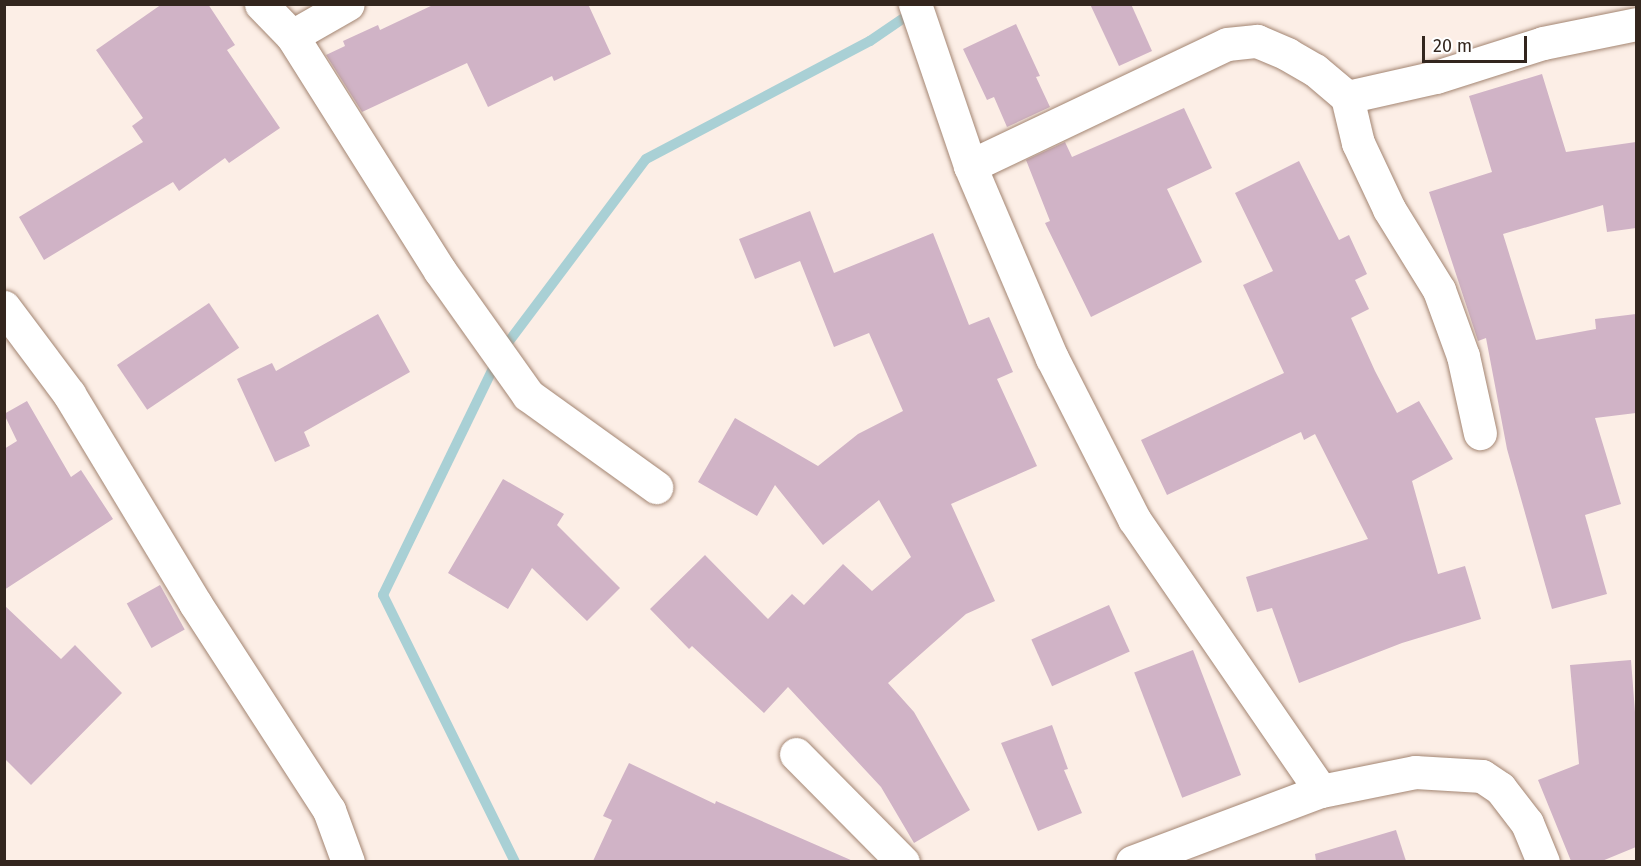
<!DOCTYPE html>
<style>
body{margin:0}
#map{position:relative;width:1641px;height:866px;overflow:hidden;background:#fceee6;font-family:"Fira Sans",sans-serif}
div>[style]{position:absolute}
.stream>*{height:10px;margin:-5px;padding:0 5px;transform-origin:5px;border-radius:5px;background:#a9d0d5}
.building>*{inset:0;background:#d0b3c6;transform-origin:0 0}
.roads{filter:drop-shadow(0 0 2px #a38572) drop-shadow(0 0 2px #a38572)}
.minor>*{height:33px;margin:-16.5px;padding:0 16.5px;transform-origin:16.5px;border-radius:16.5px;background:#fff}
span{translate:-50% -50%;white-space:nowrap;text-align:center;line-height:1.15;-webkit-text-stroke:5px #fff;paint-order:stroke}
.frame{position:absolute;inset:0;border:6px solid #33261e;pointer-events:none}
.scale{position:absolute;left:1422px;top:36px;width:105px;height:27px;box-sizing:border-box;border:3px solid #33261e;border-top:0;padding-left:8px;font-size:18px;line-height:21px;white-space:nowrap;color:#33261e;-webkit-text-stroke:4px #fff;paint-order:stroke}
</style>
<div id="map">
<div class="stream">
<i style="left:515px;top:862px;width:298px;rotate:-116.3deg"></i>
<i style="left:383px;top:595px;width:270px;rotate:-64.1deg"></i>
<i style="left:501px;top:352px;width:241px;rotate:-53.1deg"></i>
<i style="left:646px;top:159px;width:253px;rotate:-27.8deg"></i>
<i style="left:870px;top:41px;width:53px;rotate:-34.3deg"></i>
</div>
<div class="building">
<i style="clip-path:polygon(162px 4px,208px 4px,235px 45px,227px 50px,280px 128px,229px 163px,225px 158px,179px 191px,173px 182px,44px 260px,19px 217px,143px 142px,132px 126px,143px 118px,96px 50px)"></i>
<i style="clip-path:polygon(435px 4px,588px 4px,611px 54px,554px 81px,552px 76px,488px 107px,467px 63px,362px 112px,326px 55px,345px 46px,343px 41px,378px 25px,380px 30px)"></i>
<i style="clip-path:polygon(1090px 4px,1131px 4px,1152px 51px,1119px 66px)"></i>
<i style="clip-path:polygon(1016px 24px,1040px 76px,1036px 77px,1050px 107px,1007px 127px,994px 97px,987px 100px,963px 49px)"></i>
<i style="clip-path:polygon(1542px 74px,1566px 152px,1636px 142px,1636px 228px,1607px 232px,1603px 205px,1503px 234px,1536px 340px,1596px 329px,1595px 319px,1636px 314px,1636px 413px,1595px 418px,1621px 504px,1585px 515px,1607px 594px,1552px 609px,1507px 449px,1486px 338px,1478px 341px,1429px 192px,1492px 172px,1469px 96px)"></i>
<i style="clip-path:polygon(1184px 108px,1212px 168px,1167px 189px,1202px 262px,1091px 317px,1045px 223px,1050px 221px,1026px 160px,1065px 142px,1072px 157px)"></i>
<i style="clip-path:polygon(1299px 161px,1339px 240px,1349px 235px,1367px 274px,1355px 280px,1369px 309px,1351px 318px,1375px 371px,1397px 413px,1419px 401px,1453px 459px,1412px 481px,1438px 574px,1465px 566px,1481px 619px,1402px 643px,1299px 683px,1272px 608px,1257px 612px,1246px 577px,1368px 539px,1315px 434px,1304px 440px,1301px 432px,1167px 495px,1141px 440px,1284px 373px,1243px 285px,1273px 271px,1235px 193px)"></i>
<i style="clip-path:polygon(810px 211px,834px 273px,933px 233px,969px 325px,989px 317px,1013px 372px,997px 379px,1037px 466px,951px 504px,995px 601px,966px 614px,888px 683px,914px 712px,970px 810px,914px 843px,881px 787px,788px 687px,764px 713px,692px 646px,689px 649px,650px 609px,705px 555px,768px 619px,792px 594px,804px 605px,843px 564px,872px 591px,911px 557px,879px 500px,823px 545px,775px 485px,757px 516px,698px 482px,735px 418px,818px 466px,858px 434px,903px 411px,869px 333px,834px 347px,800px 261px,755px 279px,739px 239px)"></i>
<i style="left:209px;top:303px;width:54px;height:111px;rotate:56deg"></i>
<i style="clip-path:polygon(378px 314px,410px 372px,304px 432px,310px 446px,275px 462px,237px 379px,272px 363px,276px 371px)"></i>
<i style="clip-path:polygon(27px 401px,71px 477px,81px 470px,113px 519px,4px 590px,4px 449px,17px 441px,4px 414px)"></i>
<i style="clip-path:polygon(503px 479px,564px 514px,557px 525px,620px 588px,587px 621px,532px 568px,508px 609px,448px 573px)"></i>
<i style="left:160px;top:585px;width:51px;height:38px;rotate:61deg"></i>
<i style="clip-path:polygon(4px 605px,61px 659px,75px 645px,122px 693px,31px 785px,4px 758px)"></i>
<i style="left:1109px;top:605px;width:51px;height:85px;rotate:66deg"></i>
<i style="left:1193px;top:650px;width:134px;height:63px;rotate:69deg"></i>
<i style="clip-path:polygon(1631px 660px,1636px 725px,1636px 847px,1602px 861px,1571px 861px,1538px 780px,1579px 764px,1570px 665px)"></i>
<i style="clip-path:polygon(1052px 725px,1068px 769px,1064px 770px,1082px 813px,1038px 831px,1001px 743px)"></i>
<i style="clip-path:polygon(629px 763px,715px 804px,716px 801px,853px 861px,593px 861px,612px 820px,603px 816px)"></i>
<i style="clip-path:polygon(1396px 830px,1406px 861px,1316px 861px,1315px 854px)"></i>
</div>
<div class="roads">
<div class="minor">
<i style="left:261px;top:4px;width:45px;rotate:45.9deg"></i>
<i style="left:292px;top:36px;width:278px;rotate:57.8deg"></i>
<i style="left:440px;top:271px;width:152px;rotate:54.6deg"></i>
<i style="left:528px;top:395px;width:158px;rotate:35.7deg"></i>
<i style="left:915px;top:4px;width:171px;rotate:71.2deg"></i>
<i style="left:970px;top:166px;width:209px;rotate:66.9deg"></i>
<i style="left:1052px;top:358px;width:181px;rotate:63deg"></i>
<i style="left:1134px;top:519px;width:330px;rotate:55.5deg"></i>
<i style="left:292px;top:36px;width:64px;rotate:-29.7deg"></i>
<i style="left:1347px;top:97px;width:91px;rotate:-12.7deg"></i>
<i style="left:1436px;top:77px;width:112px;rotate:-17.6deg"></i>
<i style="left:1543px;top:43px;width:95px;rotate:-11.5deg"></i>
<i style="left:970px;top:166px;width:284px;rotate:-25.4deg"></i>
<i style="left:1227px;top:44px;width:30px;rotate:-6deg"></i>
<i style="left:1257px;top:41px;width:33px;rotate:23deg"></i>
<i style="left:1287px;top:54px;width:32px;rotate:30deg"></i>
<i style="left:1315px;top:70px;width:42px;rotate:40.2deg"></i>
<i style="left:1347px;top:97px;width:47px;rotate:76.6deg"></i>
<i style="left:1358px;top:143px;width:73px;rotate:64.8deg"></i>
<i style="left:1389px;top:209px;width:95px;rotate:58.3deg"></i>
<i style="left:1439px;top:290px;width:70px;rotate:70deg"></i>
<i style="left:1463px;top:356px;width:79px;rotate:77.6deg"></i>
<i style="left:4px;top:307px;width:109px;rotate:53.2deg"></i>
<i style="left:69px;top:394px;width:244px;rotate:58.9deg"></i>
<i style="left:195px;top:603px;width:247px;rotate:57.1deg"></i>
<i style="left:329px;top:810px;width:55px;rotate:69.9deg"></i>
<i style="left:796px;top:754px;width:152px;rotate:45.3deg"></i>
<i style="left:1132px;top:862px;width:202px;rotate:-20.6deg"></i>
<i style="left:1321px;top:791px;width:96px;rotate:-11.4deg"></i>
<i style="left:1415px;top:772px;width:67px;rotate:3.4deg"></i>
<i style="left:1482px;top:776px;width:22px;rotate:34deg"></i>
<i style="left:1500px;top:788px;width:44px;rotate:52.4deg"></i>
<i style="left:1527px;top:823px;width:42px;rotate:67.7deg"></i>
</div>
</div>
<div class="frame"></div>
<div class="scale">20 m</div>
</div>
